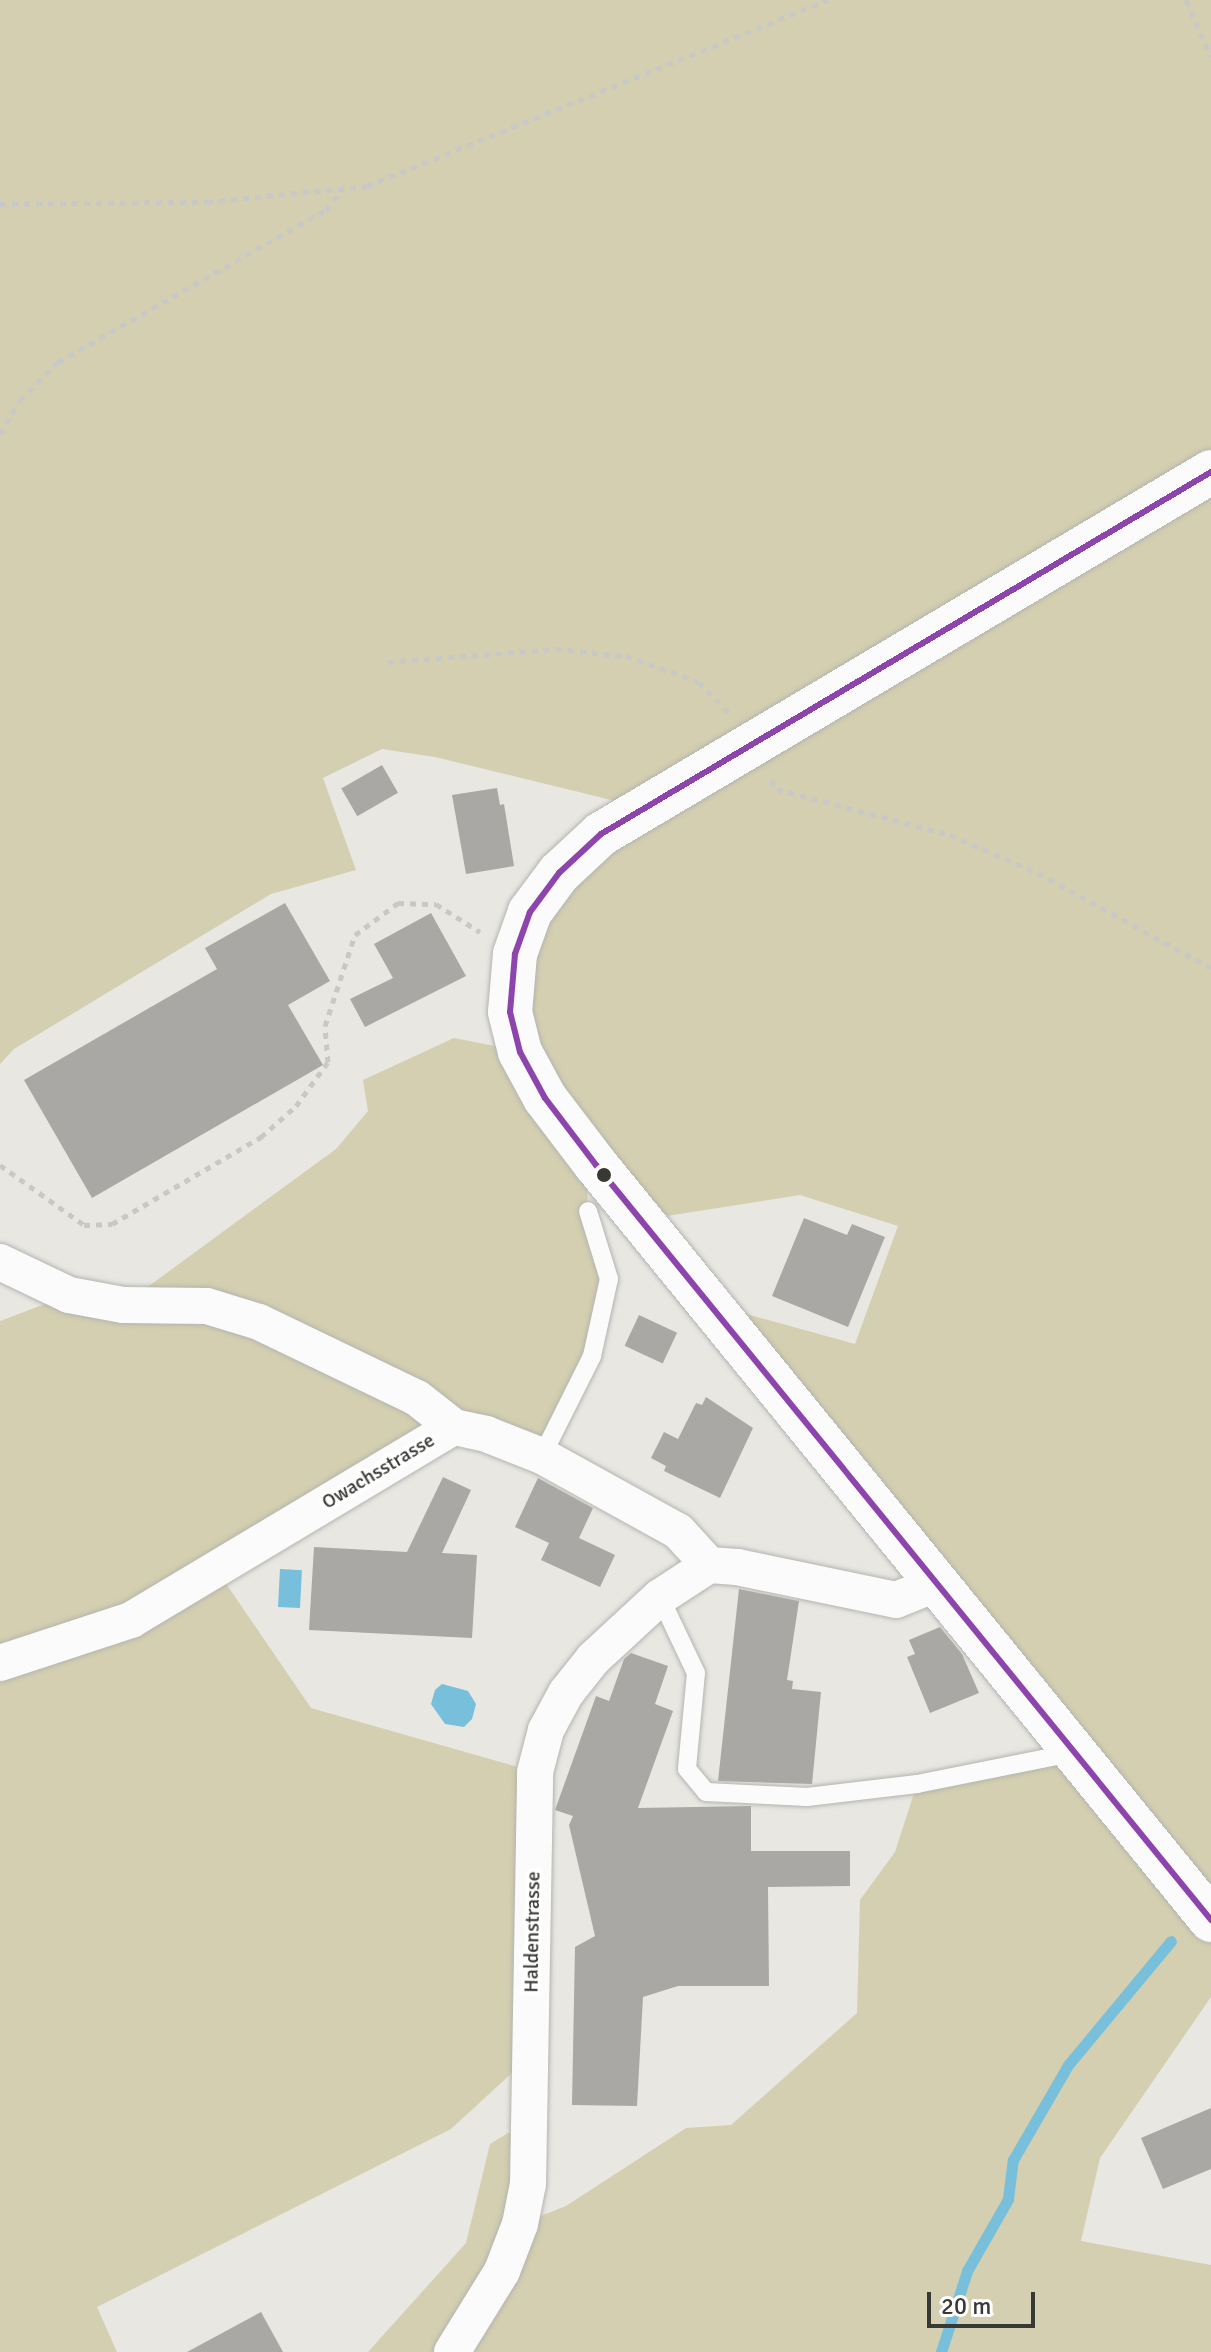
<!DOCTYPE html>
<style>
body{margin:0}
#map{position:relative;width:1211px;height:2352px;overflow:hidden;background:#e8e7e2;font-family:Signika,sans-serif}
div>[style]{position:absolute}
.green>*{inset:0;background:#d4cfb0}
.water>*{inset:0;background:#77bfda;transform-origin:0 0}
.stream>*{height:11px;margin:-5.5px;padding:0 5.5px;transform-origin:5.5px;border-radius:5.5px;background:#77bfda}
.building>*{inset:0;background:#a9a8a4;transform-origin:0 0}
.path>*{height:5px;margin-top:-2.5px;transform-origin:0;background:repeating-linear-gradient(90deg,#c8c8c6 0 6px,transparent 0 12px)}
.roads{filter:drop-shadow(0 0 2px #b4b4b0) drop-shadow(0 0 2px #b4b4b0)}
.service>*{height:18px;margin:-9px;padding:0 9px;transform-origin:9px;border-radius:9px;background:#fcfbfb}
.minor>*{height:36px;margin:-18px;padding:0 18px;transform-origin:18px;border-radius:18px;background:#fcfbfb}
.tertiary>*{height:44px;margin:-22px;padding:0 22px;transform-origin:22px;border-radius:22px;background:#fcfbfb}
.bus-1>*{height:6px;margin:-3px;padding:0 3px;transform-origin:3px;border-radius:3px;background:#8e44ad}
.dots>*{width:22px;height:22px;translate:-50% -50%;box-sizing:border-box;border:4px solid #fff;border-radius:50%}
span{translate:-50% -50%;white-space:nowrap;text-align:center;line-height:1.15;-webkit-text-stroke:8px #fff;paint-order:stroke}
.street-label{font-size:20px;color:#383834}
.scale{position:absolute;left:927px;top:2292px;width:108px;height:36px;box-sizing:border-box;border:4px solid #383834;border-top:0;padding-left:10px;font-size:24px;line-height:28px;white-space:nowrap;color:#383834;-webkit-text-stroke:6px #fff;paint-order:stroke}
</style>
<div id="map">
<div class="green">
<i style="clip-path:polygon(0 0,1211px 0,1211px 1997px,1100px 2158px,1081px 2241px,1211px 2265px,1211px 2352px,368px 2352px,466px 2243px,490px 2144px,508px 2133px,528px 2135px,521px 2224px,566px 2206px,686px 2128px,731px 2125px,857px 2013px,860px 1900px,895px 1852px,917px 1784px,1077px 1752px,710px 1304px,855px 1344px,898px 1226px,800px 1195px,641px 1220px,587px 1183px,588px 1211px,609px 1279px,592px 1356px,542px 1456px,454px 1427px,216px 1569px,311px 1708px,535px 1772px,529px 2062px,512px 2073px,451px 2129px,97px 2307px,117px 2352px,0 2352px,0 1321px,69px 1295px,123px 1305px,336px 1149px,368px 1111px,363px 1080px,454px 1038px,520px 1051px,515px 954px,640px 807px,435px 757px,382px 749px,323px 778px,356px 870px,271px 894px,14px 1049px,0 1064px)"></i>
</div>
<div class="water">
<i style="left:280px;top:1569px;width:22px;height:38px;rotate:3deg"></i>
<i style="clip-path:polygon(442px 1684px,468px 1691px,476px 1704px,472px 1719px,464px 1727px,445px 1724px,431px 1704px,435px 1690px)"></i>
</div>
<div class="stream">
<i style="left:941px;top:2352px;width:85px;rotate:-72.2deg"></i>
<i style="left:967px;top:2271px;width:83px;rotate:-60.3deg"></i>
<i style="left:1008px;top:2199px;width:39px;rotate:-83deg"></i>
<i style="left:1013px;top:2160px;width:110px;rotate:-59.9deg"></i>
<i style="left:1068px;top:2065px;width:161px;rotate:-50.3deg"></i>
</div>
<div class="building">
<i style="left:382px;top:765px;width:32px;height:47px;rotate:60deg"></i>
<i style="clip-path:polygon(497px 788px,500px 805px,504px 804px,514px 866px,466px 874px,452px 795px)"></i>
<i style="clip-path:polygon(285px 903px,330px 981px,288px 1005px,323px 1065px,92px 1198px,24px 1080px,217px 969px,205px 948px)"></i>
<i style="clip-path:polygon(431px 913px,466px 976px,365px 1027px,350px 999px,393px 978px,374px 944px)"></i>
<i style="clip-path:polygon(804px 1218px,847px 1235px,852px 1224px,885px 1237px,848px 1327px,772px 1296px)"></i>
<i style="left:639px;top:1315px;width:42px;height:34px;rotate:25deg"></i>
<i style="clip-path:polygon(706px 1397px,753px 1428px,720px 1498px,664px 1471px,666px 1466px,651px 1458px,664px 1432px,678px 1439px,696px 1403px,702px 1405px)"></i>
<i style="clip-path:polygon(443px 1477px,471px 1490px,442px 1553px,477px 1555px,472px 1638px,309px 1630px,314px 1547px,407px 1552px)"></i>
<i style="clip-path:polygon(538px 1478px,593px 1508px,579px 1538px,615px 1555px,600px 1587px,541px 1560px,549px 1543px,515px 1527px)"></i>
<i style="clip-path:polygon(739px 1589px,799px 1601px,787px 1680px,793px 1681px,792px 1689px,821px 1692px,812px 1784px,718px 1781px)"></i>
<i style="clip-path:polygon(940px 1627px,962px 1654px,979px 1693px,930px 1713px,907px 1657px,915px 1654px,909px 1640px)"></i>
<i style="clip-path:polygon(631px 1653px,668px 1666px,655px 1704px,673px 1711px,638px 1808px,751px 1806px,751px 1851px,850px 1851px,850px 1886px,768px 1887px,769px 1986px,678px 1986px,643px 1997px,637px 2106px,572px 2105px,575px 1947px,595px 1936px,569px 1825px,573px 1816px,555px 1810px,596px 1696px,609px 1701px,624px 1659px)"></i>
<i style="clip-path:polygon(1211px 2108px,1211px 2169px,1163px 2189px,1141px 2138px)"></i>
<i style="clip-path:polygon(261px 2312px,283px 2352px,187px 2352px)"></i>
</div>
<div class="path">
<i style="left:1186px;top:0;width:62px;rotate:66.3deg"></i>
<i style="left:0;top:204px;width:207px;rotate:-0.6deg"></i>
<i style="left:207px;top:202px;width:161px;rotate:-5.7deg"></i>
<i style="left:367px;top:186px;width:497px;rotate:-22deg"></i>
<i style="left:0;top:434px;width:39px;rotate:-60deg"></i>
<i style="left:20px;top:400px;width:54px;rotate:-45deg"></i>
<i style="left:58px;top:362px;width:308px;rotate:-29.6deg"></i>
<i style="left:326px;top:210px;width:27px;rotate:-51deg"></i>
<i style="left:388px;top:662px;width:169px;rotate:-4.4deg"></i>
<i style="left:556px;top:649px;width:70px;rotate:5.7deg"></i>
<i style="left:626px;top:656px;width:77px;rotate:19.6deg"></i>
<i style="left:699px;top:682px;width:45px;rotate:45.9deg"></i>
<i style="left:771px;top:780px;width:11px;rotate:56deg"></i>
<i style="left:777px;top:789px;width:179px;rotate:14.9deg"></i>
<i style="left:950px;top:835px;width:96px;rotate:23.4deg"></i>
<i style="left:1038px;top:873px;width:197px;rotate:28.8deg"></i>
<i style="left:0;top:1165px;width:103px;rotate:35.5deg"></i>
<i style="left:84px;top:1225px;width:28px;rotate:-2deg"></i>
<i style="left:112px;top:1224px;width:173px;rotate:-30.3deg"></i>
<i style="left:261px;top:1137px;width:47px;rotate:-41.5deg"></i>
<i style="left:296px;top:1106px;width:54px;rotate:-54deg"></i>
<i style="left:328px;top:1062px;width:36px;rotate:-95deg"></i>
<i style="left:325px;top:1026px;width:96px;rotate:-71.8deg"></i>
<i style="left:355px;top:935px;width:54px;rotate:-36.7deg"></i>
<i style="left:398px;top:903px;width:38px;rotate:2deg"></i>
<i style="left:436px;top:904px;width:52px;rotate:32.5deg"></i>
</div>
<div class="roads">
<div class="service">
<i style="left:542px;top:1456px;width:112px;rotate:-63.4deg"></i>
<i style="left:592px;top:1356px;width:79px;rotate:-77.6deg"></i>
<i style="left:609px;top:1279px;width:71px;rotate:-107.2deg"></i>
<i style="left:660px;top:1597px;width:84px;rotate:64.7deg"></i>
<i style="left:696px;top:1673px;width:96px;rotate:95.4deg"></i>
<i style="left:687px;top:1769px;width:30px;rotate:50deg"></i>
<i style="left:706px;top:1792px;width:101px;rotate:2.8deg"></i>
<i style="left:807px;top:1797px;width:111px;rotate:-6.7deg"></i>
<i style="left:917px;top:1784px;width:158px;rotate:-11.3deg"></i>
</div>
<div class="minor">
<i style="left:0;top:1262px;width:76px;rotate:25.6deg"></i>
<i style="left:69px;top:1295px;width:55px;rotate:10.5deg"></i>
<i style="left:123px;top:1305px;width:84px;rotate:0.7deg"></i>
<i style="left:207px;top:1306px;width:54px;rotate:17.1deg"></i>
<i style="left:259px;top:1322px;width:175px;rotate:25.7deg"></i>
<i style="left:417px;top:1398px;width:47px;rotate:38.1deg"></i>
<i style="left:0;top:1663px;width:138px;rotate:-18.2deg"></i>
<i style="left:131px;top:1620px;width:376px;rotate:-30.9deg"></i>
<i style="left:454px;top:1427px;width:33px;rotate:12deg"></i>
<i style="left:486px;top:1434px;width:60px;rotate:21.4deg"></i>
<i style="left:542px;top:1456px;width:155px;rotate:28.9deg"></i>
<i style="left:678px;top:1531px;width:46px;rotate:47.6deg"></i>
<i style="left:709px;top:1565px;width:28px;rotate:4deg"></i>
<i style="left:737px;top:1567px;width:162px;rotate:11.7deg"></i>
<i style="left:896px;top:1600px;width:45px;rotate:-22deg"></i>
<i style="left:452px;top:2352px;width:95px;rotate:-58.3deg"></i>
<i style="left:502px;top:2271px;width:50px;rotate:-69deg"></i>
<i style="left:520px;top:2224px;width:41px;rotate:-78.7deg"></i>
<i style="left:528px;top:2184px;width:412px;rotate:-89deg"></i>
<i style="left:535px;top:1772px;width:43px;rotate:-75.3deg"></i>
<i style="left:546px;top:1730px;width:42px;rotate:-61.6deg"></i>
<i style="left:566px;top:1693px;width:43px;rotate:-51.5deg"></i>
<i style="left:593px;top:1659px;width:91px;rotate:-42.8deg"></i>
<i style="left:660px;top:1597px;width:59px;rotate:-33.1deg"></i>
</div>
<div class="tertiary">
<i style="left:1211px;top:472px;width:709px;rotate:149.31deg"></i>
<i style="left:601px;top:834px;width:57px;rotate:137.1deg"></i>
<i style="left:559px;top:873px;width:49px;rotate:126.6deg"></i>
<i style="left:530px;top:912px;width:45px;rotate:109.7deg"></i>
<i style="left:515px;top:954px;width:58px;rotate:94.9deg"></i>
<i style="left:510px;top:1012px;width:41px;rotate:76deg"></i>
<i style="left:520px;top:1052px;width:52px;rotate:61.5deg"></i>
<i style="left:545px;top:1098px;width:84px;rotate:52.7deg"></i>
<i style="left:596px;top:1165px;width:974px;rotate:50.83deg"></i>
</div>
</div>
<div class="bus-1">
<i style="left:1211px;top:472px;width:709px;rotate:149.31deg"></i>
<i style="left:601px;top:834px;width:57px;rotate:137.1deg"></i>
<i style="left:559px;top:873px;width:49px;rotate:126.6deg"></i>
<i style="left:530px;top:912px;width:45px;rotate:109.7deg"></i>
<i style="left:515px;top:954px;width:58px;rotate:94.9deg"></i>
<i style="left:510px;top:1012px;width:41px;rotate:76deg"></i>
<i style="left:520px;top:1052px;width:52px;rotate:61.5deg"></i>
<i style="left:545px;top:1098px;width:84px;rotate:52.7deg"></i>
<i style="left:596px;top:1165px;width:974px;rotate:50.83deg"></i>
</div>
<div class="dots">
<i style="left:604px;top:1175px;background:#383834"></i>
</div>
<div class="street-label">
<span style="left:378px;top:1471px;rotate:-31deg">Owachsstrasse</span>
<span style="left:532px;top:1932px;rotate:-89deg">Haldenstrasse</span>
</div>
<div class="scale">20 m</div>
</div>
